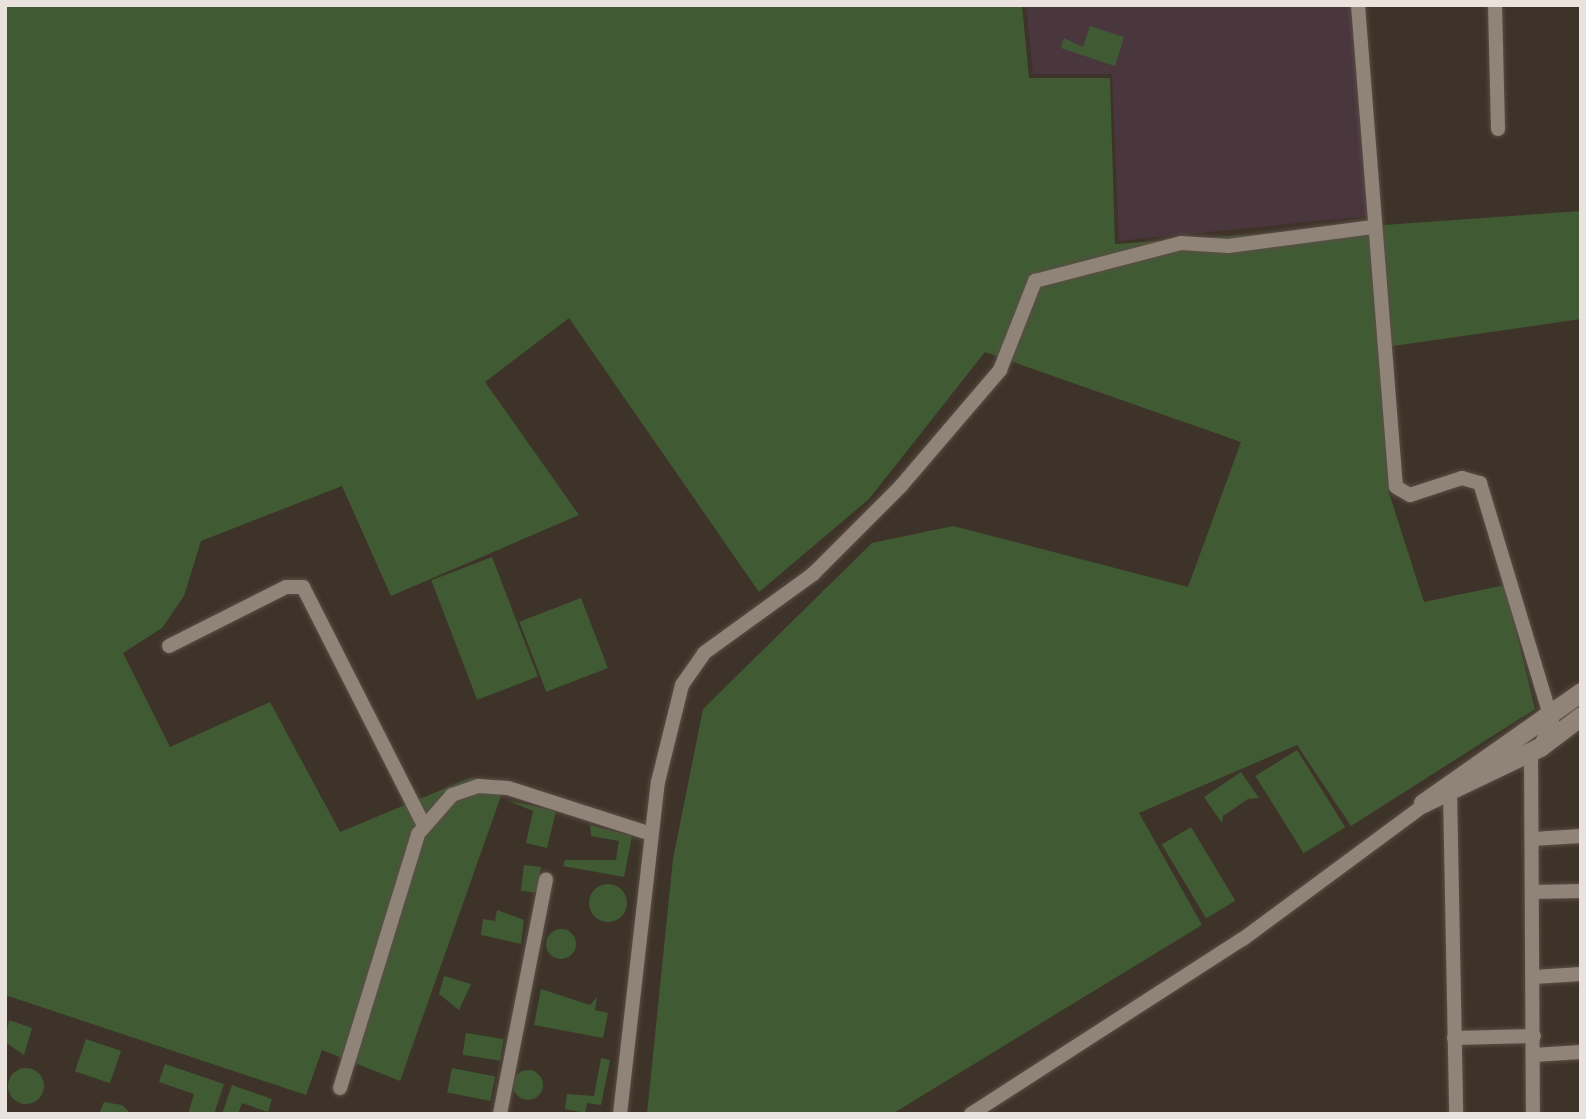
<!DOCTYPE html>
<style>
body{margin:0}
#map{position:relative;width:1586px;height:1119px;overflow:hidden;background:#3e3328;font-family:"Noto Serif",serif}
div>[style]{position:absolute}
.industrial>*{inset:0;background:#4a363d}
.green>*{inset:0;background:#405b33;transform-origin:0 0}
.round{border-radius:50%}
.roads{filter:drop-shadow(0 0 2px #584e46) drop-shadow(0 0 2px #584e46)}
.street>*{height:14px;margin:-7px;padding:0 7px;transform-origin:7px;border-radius:7px;background:#908377}
.secondary>*{height:19px;margin:-9.5px;padding:0 9.5px;transform-origin:9.5px;border-radius:9.5px;background:#908377}
span{translate:-50% -50%;white-space:nowrap;text-align:center;line-height:1.15;-webkit-text-stroke:6px #3e3328;paint-order:stroke}
.frame{position:absolute;inset:0;border:7px solid #eae2dc;pointer-events:none}
</style>
<div id="map">
<div class="industrial">
<i style="clip-path:polygon(1026px 5px,1354px 5px,1368px 216px,1119px 241px,1112px 74px,1033px 74px)"></i>
</div>
<div class="green">
<i style="clip-path:polygon(5px 5px,1022px 5px,1029px 78px,1110px 78px,1115px 244px,1581px 211px,1581px 319px,1379px 348px,1389px 493px,1424px 602px,1505px 585px,1535px 709px,1351px 826px,1297px 745px,1139px 813px,1202px 925px,892px 1114px,647px 1114px,673px 859px,703px 709px,872px 543px,953px 526px,1188px 587px,1241px 442px,985px 352px,869px 499px,759px 592px,569px 318px,485px 382px,579px 515px,391px 596px,342px 486px,201px 541px,184px 596px,162px 628px,123px 653px,170px 747px,270px 702px,340px 832px,470px 778px,506px 782px,400px 1081px,322px 1050px,306px 1095px,5px 995px)"></i>
<i style="clip-path:polygon(1090px 26px,1124px 37px,1115px 66px,1061px 48px,1064px 38px,1083px 47px)"></i>
<i style="left:492px;top:557px;width:128px;height:65px;rotate:69deg"></i>
<i style="left:581px;top:598px;width:75px;height:66px;rotate:69deg"></i>
<i style="left:1297px;top:750px;width:91px;height:49px;rotate:58deg"></i>
<i style="clip-path:polygon(1241px 772px,1259px 798px,1248px 799px,1223px 816px,1222px 823px,1204px 797px)"></i>
<i style="clip-path:polygon(506px 800px,556px 811px,547px 848px,526px 843px,533px 811px)"></i>
<i style="clip-path:polygon(590px 825px,632px 836px,624px 877px,563px 866px,565px 860px,616px 860px,619px 841px,591px 836px)"></i>
<i style="left:1191px;top:827px;width:86px;height:34px;rotate:59deg"></i>
<i style="left:524px;top:865px;width:17px;height:26px;rotate:7deg"></i>
<i class="round" style="left:589px;top:884px;width:38px;height:38px"></i>
<i style="clip-path:polygon(497px 910px,524px 920px,521px 944px,481px 935px,483px 919px,495px 921px)"></i>
<i class="round" style="left:546px;top:929px;width:30px;height:30px"></i>
<i style="clip-path:polygon(444px 976px,471px 984px,459px 1010px,439px 994px)"></i>
<i style="clip-path:polygon(541px 989px,590px 1005px,597px 997px,595px 1010px,608px 1013px,603px 1038px,534px 1025px)"></i>
<i style="clip-path:polygon(9px 1020px,32px 1028px,24px 1055px,5px 1042px)"></i>
<i style="left:466px;top:1033px;width:38px;height:22px;rotate:9deg"></i>
<i style="left:86px;top:1039px;width:37px;height:34px;rotate:19deg"></i>
<i style="clip-path:polygon(601px 1058px,610px 1060px,601px 1105px,587px 1103px,585px 1113px,565px 1109px,567px 1094px,594px 1096px)"></i>
<i style="clip-path:polygon(165px 1064px,224px 1084px,214px 1114px,188px 1114px,194px 1094px,159px 1082px)"></i>
<i style="left:452px;top:1068px;width:44px;height:25px;rotate:11deg"></i>
<i class="round" style="left:8px;top:1068px;width:36px;height:36px"></i>
<i class="round" style="left:513px;top:1070px;width:30px;height:30px"></i>
<i style="clip-path:polygon(232px 1085px,272px 1099px,268px 1112px,242px 1103px,238px 1114px,222px 1114px)"></i>
<i style="clip-path:polygon(104px 1102px,122px 1105px,131px 1114px,99px 1114px)"></i>
</div>
<div class="roads">
<div class="street">
<i style="left:1358px;top:5px;width:483px;rotate:85.5deg"></i>
<i style="left:1396px;top:487px;width:16px;rotate:30deg"></i>
<i style="left:1410px;top:495px;width:55px;rotate:-18.1deg"></i>
<i style="left:1462px;top:478px;width:19px;rotate:16deg"></i>
<i style="left:1480px;top:483px;width:249px;rotate:73.2deg"></i>
<i style="left:1552px;top:721px;width:26px;rotate:115deg"></i>
<i style="left:1495px;top:5px;width:124px;rotate:88.6deg"></i>
<i style="left:169px;top:646px;width:131px;rotate:-26.8deg"></i>
<i style="left:286px;top:587px;width:17px"></i>
<i style="left:303px;top:587px;width:267px;rotate:63.1deg"></i>
<i style="left:1531px;top:751px;width:363px;rotate:89.7deg"></i>
<i style="left:1450px;top:791px;width:323px;rotate:88.9deg"></i>
<i style="left:1533px;top:839px;width:48px;rotate:-3.6deg"></i>
<i style="left:1533px;top:892px;width:48px;rotate:-1.2deg"></i>
<i style="left:1534px;top:977px;width:47px;rotate:-3.7deg"></i>
<i style="left:1454px;top:1038px;width:80px;rotate:-1.4deg"></i>
<i style="left:1534px;top:1055px;width:47px;rotate:-3.7deg"></i>
<i style="left:340px;top:1088px;width:266px;rotate:-72.9deg"></i>
<i style="left:418px;top:834px;width:52px;rotate:-48.9deg"></i>
<i style="left:452px;top:795px;width:28px;rotate:-19deg"></i>
<i style="left:478px;top:786px;width:30px;rotate:4deg"></i>
<i style="left:508px;top:788px;width:150px;rotate:17.8deg"></i>
<i style="left:500px;top:1114px;width:239px;rotate:-78.9deg"></i>
<i style="left:620px;top:1114px;width:334px;rotate:-83.5deg"></i>
<i style="left:658px;top:782px;width:100px;rotate:-76.1deg"></i>
<i style="left:682px;top:685px;width:39px;rotate:-55deg"></i>
<i style="left:704px;top:653px;width:135px;rotate:-35.9deg"></i>
<i style="left:813px;top:574px;width:124px;rotate:-45deg"></i>
<i style="left:901px;top:486px;width:153px;rotate:-49.5deg"></i>
<i style="left:1000px;top:370px;width:96px;rotate:-68.5deg"></i>
<i style="left:1035px;top:281px;width:151px;rotate:-14.6deg"></i>
<i style="left:1181px;top:243px;width:47px;rotate:3.7deg"></i>
<i style="left:1228px;top:246px;width:146px;rotate:-7.5deg"></i>
<i style="left:971px;top:1114px;width:323px;rotate:-32.8deg"></i>
<i style="left:1243px;top:939px;width:235px;rotate:-36.5deg"></i>
</div>
<div class="secondary">
<i style="left:1581px;top:692px;width:193px;rotate:144.9deg"></i>
<i style="left:1423px;top:803px;width:130px;rotate:-25.6deg"></i>
<i style="left:1540px;top:747px;width:51px;rotate:-37.1deg"></i>
</div>
</div>
<div class="frame"></div>
</div>
